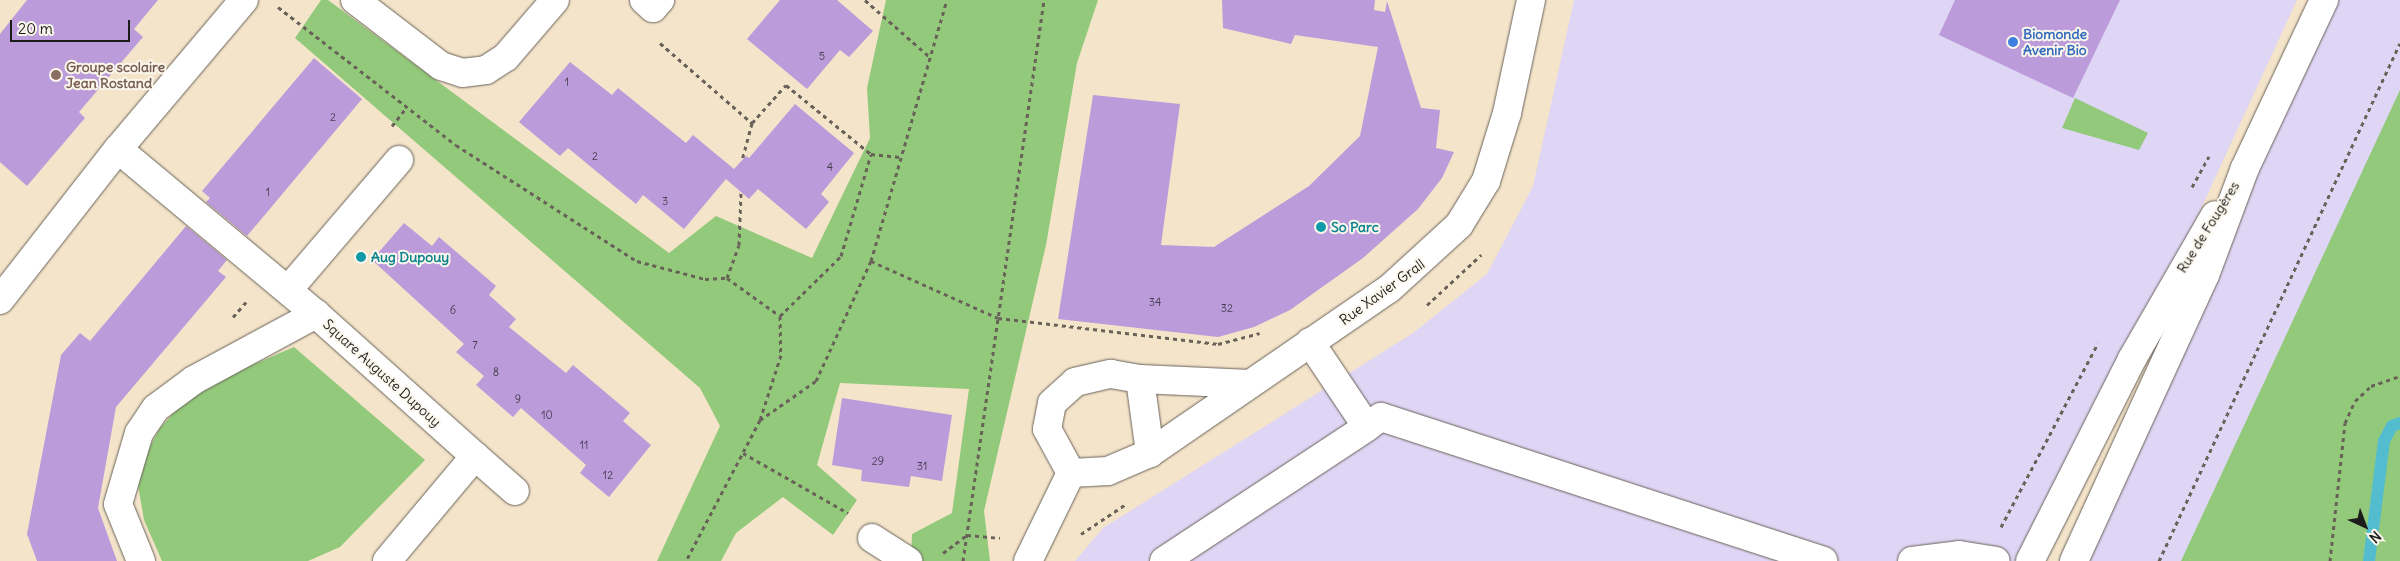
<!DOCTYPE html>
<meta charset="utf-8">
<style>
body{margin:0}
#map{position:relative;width:2400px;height:561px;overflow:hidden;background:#f4e4ca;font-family:Delius,sans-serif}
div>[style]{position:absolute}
.built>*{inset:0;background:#dfd5f5}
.green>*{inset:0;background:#93c97b}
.stream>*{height:12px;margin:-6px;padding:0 6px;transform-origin:6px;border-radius:6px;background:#53bdcf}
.building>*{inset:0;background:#bc9bdb}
.path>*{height:3px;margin-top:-1.5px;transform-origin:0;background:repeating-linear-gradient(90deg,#686259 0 4px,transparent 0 8px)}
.roads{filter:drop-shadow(0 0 1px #686259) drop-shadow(0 0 1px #686259)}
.minor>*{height:28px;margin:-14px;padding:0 14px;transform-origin:14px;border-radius:14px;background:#fff}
.major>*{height:28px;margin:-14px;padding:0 14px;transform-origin:14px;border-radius:14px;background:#fff}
.dots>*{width:14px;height:14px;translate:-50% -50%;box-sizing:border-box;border:2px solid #fbf7ec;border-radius:50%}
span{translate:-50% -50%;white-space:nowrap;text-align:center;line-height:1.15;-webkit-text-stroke:4px #fbf7ec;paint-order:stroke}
.number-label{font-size:11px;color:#443c4c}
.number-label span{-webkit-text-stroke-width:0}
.shop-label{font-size:14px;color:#366cbe;font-weight:700}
.left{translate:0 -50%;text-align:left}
.education-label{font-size:14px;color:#785e54;font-weight:700}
.culture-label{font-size:14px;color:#0d838f;font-weight:700}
.street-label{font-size:14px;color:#1c1c1c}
.north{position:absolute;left:2340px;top:501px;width:50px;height:50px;-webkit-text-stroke:4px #fbf7ec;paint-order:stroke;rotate:137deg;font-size:14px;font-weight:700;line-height:20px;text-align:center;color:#1c1c1c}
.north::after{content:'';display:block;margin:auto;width:18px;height:22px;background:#1c1c1c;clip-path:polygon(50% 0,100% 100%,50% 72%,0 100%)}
.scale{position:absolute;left:10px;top:20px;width:120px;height:22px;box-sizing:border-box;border:2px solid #1c1c1c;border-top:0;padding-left:6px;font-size:15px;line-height:18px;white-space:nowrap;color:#1c1c1c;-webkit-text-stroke:4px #fbf7ec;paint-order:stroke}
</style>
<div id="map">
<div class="built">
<i style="clip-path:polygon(1574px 0,2297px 0,2181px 252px,2016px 561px,1075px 561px,1103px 528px,1413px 333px,1487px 274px,1533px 186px)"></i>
<i style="clip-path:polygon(2324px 0,2400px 0,2400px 561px,2074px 561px)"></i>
</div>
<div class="green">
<i style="clip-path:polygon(321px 0,328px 0,669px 253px,716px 216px,812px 258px,870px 138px,867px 88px,886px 0,1098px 0,1077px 63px,1046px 245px,984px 511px,990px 561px,911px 561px,912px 534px,952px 513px,969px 389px,840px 383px,817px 465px,857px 500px,833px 535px,783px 497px,736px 533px,721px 561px,657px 561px,720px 426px,700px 388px,295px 38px)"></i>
<i style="clip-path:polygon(2400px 90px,2400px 561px,2181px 561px)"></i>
<i style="clip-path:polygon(2075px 98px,2148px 133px,2139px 150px,2062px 128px)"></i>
<i style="clip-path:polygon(294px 347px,425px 460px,340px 547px,308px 561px,162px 561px,144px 520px,138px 485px,144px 457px,160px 428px,185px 400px,215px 381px)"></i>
</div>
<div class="stream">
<i style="left:2369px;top:561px;width:121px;rotate:-82.9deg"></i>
<i style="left:2384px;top:441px;width:17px;rotate:-62deg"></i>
<i style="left:2392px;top:426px;width:9px;rotate:-21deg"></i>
</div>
<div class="building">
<i style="clip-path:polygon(27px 0,158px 0,134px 29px,143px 37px,79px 112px,85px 118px,27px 186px,0 162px,0 34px)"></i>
<i style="clip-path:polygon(780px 0,837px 0,873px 31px,849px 57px,840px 50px,807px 89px,747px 39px)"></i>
<i style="clip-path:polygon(1222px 0,1375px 0,1374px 10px,1385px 12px,1387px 1px,1421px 108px,1440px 110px,1436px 148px,1454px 152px,1442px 178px,1418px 209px,1363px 258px,1290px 310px,1254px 327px,1218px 337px,1058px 319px,1093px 95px,1180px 104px,1161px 245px,1214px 247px,1309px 186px,1360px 136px,1378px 47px,1295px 35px,1291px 44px,1223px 28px)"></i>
<i style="clip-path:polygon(1955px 0,2120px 0,2073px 98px,1939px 35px)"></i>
<i style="clip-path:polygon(314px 58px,362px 99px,247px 236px,206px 202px,210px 198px,202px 191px)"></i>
<i style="clip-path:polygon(570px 62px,612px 95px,618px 88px,686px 143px,693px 135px,734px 169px,746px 156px,749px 158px,795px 104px,854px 153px,821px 194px,829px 202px,806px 229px,758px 189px,749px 199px,726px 179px,684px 229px,643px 195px,636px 204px,568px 148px,560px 156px,519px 122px)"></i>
<i style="clip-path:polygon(404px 223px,432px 246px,439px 237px,496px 286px,489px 295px,516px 319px,509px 327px,566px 373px,573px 365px,630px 413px,623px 421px,651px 445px,609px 497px,580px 473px,586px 465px,521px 408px,513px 417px,476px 385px,484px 376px,456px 352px,464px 344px,372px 260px)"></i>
<i style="clip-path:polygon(186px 226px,227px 260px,218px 271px,226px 277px,116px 407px,98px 508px,117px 561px,37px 561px,27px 534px,61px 355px,80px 333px,90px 341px)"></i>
<i style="clip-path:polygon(842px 398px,952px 415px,942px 481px,911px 476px,909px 487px,861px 481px,862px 470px,832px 465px)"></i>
</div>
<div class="path">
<i style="left:865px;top:0;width:88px;rotate:41.3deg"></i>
<i style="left:278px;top:7px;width:225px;rotate:37.8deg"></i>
<i style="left:456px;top:145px;width:215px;rotate:32.7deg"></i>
<i style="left:637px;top:261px;width:70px;rotate:14.8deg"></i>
<i style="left:705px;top:279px;width:22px;rotate:-3deg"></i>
<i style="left:727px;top:278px;width:65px;rotate:35.6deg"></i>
<i style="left:780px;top:316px;width:39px;rotate:89deg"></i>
<i style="left:781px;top:355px;width:68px;rotate:107.9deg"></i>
<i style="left:760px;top:420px;width:159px;rotate:117.7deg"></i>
<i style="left:660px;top:43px;width:122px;rotate:41deg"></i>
<i style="left:752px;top:123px;width:39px;rotate:105deg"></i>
<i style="left:752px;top:123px;width:51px;rotate:-48.2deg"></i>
<i style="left:786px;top:85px;width:109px;rotate:39.1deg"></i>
<i style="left:871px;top:154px;width:29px;rotate:6deg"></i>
<i style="left:392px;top:126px;width:24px;rotate:-52deg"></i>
<i style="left:2192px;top:187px;width:35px;rotate:-61deg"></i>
<i style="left:871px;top:261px;width:139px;rotate:24.2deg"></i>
<i style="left:998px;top:318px;width:222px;rotate:6.7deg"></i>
<i style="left:1218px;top:344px;width:43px;rotate:-14.7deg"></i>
<i style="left:727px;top:278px;width:35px;rotate:-70deg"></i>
<i style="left:739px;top:245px;width:53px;rotate:-87.8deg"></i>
<i style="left:1427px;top:305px;width:74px;rotate:-42.8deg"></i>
<i style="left:780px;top:316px;width:86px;rotate:-44.5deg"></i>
<i style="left:841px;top:256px;width:106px;rotate:-73.6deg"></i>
<i style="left:233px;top:317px;width:21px;rotate:-49deg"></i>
<i style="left:760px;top:420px;width:68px;rotate:-34.9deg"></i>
<i style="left:816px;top:381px;width:132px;rotate:-65.4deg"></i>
<i style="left:871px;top:261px;width:272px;rotate:-73.8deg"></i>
<i style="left:743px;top:453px;width:121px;rotate:29.7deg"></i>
<i style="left:2001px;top:527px;width:208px;rotate:-62.2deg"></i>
<i style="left:1081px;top:534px;width:54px;rotate:-33.7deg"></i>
<i style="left:943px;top:553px;width:30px;rotate:-37deg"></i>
<i style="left:967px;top:535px;width:33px;rotate:5deg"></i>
<i style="left:963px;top:561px;width:567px;rotate:-81.78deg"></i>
<i style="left:2159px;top:561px;width:571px;rotate:-65.05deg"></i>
<i style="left:2330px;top:561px;width:139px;rotate:-83.8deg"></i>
<i style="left:2345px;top:423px;width:24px;rotate:-66deg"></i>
<i style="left:2355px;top:401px;width:22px;rotate:-43deg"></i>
<i style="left:2371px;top:386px;width:31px;rotate:-19deg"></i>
</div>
<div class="roads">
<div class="minor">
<i style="left:355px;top:0;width:108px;rotate:37.5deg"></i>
<i style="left:441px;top:66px;width:22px;rotate:18deg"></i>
<i style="left:462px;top:73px;width:24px;rotate:-7deg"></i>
<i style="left:486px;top:70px;width:24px;rotate:-33deg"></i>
<i style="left:506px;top:57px;width:75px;rotate:-49.3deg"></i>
<i style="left:644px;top:0;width:12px;rotate:42deg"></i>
<i style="left:653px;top:8px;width:11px;rotate:-49deg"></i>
<i style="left:118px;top:149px;width:258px;rotate:39.8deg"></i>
<i style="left:316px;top:314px;width:213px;rotate:41.8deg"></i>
<i style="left:475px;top:456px;width:137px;rotate:130deg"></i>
<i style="left:288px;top:290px;width:171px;rotate:-49.5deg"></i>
<i style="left:0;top:300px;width:192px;rotate:-52deg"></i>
<i style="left:118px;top:149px;width:195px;rotate:-49.8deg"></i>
<i style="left:1310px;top:342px;width:102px;rotate:56.2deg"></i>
<i style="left:1367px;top:427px;width:17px;rotate:-36deg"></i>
<i style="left:1381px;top:417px;width:465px;rotate:18deg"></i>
<i style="left:1111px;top:374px;width:29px;rotate:10deg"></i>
<i style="left:1140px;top:379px;width:75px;rotate:82.3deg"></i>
<i style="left:1150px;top:453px;width:46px;rotate:156.8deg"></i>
<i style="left:1108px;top:471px;width:37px;rotate:177deg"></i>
<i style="left:1071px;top:473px;width:50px;rotate:-118.6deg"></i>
<i style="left:1047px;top:429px;width:26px;rotate:-79deg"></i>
<i style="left:1052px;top:403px;width:31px;rotate:-42deg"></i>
<i style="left:1075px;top:382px;width:37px;rotate:-13deg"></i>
<i style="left:1140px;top:379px;width:110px;rotate:2.6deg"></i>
<i style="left:1150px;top:453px;width:290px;rotate:-34.5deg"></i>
<i style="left:1389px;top:289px;width:95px;rotate:-42.4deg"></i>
<i style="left:1459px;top:225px;width:52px;rotate:-58.5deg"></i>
<i style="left:1486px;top:181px;width:71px;rotate:-72.8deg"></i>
<i style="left:1507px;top:113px;width:116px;rotate:-78deg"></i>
<i style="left:475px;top:456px;width:53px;rotate:41.2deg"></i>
<i style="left:872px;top:538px;width:43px;rotate:32.6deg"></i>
<i style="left:141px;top:561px;width:61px;rotate:-112deg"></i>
<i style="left:118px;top:504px;width:74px;rotate:-73.5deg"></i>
<i style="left:139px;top:433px;width:30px;rotate:-56deg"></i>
<i style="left:156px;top:408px;width:47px;rotate:-36.4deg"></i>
<i style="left:194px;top:380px;width:139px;rotate:-28.4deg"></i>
<i style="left:1028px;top:561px;width:98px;rotate:-64deg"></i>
<i style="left:1164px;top:561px;width:243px;rotate:-33.4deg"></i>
<i style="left:1912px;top:561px;width:47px;rotate:-7.3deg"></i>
<i style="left:1959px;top:555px;width:37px;rotate:9deg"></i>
</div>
<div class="major">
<i style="left:2030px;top:561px;width:226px;rotate:-63.2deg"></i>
<i style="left:2132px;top:359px;width:166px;rotate:-60deg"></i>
<i style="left:2074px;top:561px;width:315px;rotate:-65.4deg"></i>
<i style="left:2205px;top:275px;width:114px;rotate:-69.5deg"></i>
<i style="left:2245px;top:168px;width:186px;rotate:-64.8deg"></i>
</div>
</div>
<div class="dots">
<i style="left:2013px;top:42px;background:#3f7fe0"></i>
<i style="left:56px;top:75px;background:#8d6e63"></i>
<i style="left:1321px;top:227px;background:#0f9aa8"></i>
<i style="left:361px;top:257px;background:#0f9aa8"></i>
</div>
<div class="number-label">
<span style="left:822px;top:56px">5</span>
<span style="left:567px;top:82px">1</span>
<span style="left:333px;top:117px">2</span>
<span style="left:595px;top:156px">2</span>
<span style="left:830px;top:167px">4</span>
<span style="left:268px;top:192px">1</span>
<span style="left:665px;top:201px">3</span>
<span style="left:1155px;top:302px">34</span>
<span style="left:1227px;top:308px">32</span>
<span style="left:453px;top:310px">6</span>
<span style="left:475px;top:345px">7</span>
<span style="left:496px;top:372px">8</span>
<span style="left:518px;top:399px">9</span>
<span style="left:547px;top:415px">10</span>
<span style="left:584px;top:445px">11</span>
<span style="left:878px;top:461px">29</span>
<span style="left:922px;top:466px">31</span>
<span style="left:608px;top:475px">12</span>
</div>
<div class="shop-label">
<span class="left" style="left:2023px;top:42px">Biomonde<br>Avenir Bio</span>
</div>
<div class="education-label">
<span class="left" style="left:66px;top:75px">Groupe scolaire<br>Jean Rostand</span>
</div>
<div class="culture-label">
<span class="left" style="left:1331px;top:227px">So Parc</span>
<span class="left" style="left:371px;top:257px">Aug Dupouy</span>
</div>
<div class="street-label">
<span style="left:2208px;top:227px;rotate:-58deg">Rue de Fougères</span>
<span style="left:1382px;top:292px;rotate:-36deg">Rue Xavier Grall</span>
<span style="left:382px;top:373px;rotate:42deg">Square Auguste Dupouy</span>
</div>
<div class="north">N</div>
<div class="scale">20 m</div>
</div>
